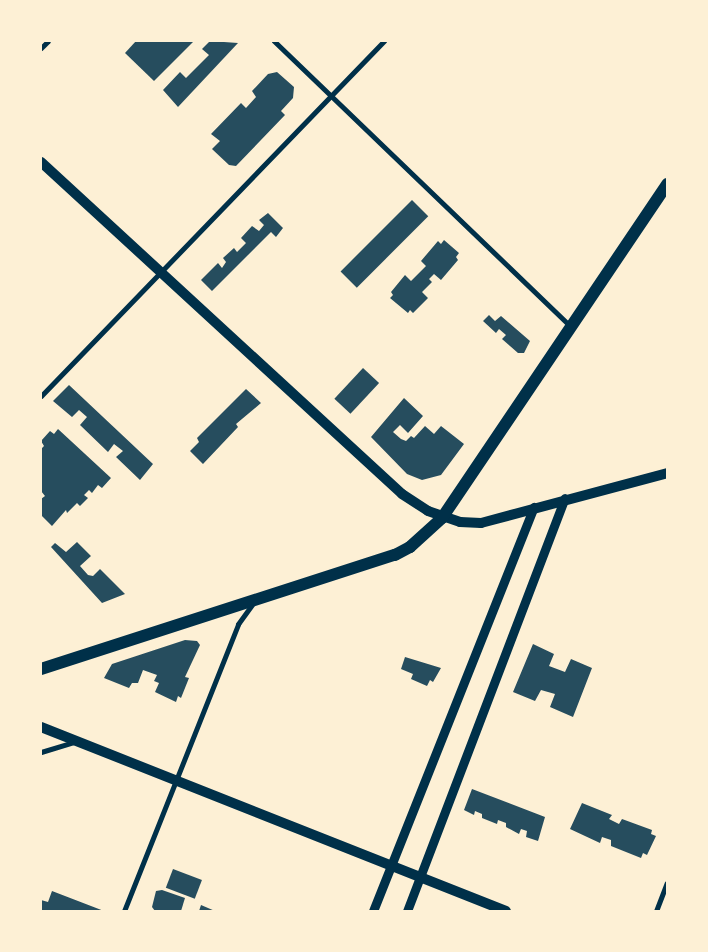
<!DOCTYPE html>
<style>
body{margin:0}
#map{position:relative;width:708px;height:952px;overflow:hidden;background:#fdf0d5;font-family:"Fira Sans Condensed",sans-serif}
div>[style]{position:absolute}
.building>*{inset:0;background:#264d5e;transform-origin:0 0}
.minor>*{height:5px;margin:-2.5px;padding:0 2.5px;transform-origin:2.5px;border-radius:2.5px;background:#003049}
.tertiary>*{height:9px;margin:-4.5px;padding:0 4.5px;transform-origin:4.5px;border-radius:4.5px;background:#003049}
.secondary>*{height:10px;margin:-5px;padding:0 5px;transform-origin:5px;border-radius:5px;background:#003049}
.primary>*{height:12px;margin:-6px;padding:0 6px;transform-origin:6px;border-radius:6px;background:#003049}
span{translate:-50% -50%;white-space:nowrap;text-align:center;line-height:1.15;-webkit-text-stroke:4px #fdf0d5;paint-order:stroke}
.frame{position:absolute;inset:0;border:42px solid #fdf0d5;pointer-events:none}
</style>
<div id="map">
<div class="building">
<i style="clip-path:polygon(136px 41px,194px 41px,154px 81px,125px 53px)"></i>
<i style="clip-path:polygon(210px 41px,238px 43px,178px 107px,163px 90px,180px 72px,186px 78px,209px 55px,202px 49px)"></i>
<i style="clip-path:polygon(277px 72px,294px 87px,293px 98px,281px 111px,285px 115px,236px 166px,229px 165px,212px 149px,220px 141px,211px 134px,241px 103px,246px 108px,256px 97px,252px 91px,268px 74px)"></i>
<i style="left:412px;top:200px;width:23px;height:101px;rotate:45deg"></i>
<i style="clip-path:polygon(268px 213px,283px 228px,276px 237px,271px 232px,212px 291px,201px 280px,218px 263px,222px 268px,226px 262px,223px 258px,234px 248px,237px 252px,246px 243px,241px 238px,252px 226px,259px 231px,264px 225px,259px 220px)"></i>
<i style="clip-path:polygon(444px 240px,459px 253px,456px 257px,458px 260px,441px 280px,434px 274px,429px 279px,432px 282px,422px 292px,428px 298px,413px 313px,410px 310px,408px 313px,390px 298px,393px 295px,391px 292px,405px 275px,411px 281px,426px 266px,421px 261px,438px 241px,441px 244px)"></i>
<i style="clip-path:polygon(489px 315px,495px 321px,501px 316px,530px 341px,524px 353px,518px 353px,502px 339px,506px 335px,499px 329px,496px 333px,483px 321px)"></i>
<i style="left:363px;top:368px;width:22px;height:42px;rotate:43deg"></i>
<i style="clip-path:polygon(69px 385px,153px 464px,140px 480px,116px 457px,123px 451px,114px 444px,108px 452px,80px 425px,87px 417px,79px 410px,72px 417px,53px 401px)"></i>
<i style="clip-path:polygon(246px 389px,261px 403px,236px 424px,238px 427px,203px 464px,190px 451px,199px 442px,197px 438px)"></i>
<i style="clip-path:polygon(404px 398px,423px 416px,408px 433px,400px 425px,393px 432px,401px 439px,406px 441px,411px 436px,414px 438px,425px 426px,434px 434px,441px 426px,464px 444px,441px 475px,422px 480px,407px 474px,371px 437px)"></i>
<i style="clip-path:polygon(58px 429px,111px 478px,102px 488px,98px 485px,92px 493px,89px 490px,84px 495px,88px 498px,80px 506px,77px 503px,67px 513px,66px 510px,52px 526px,41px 515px,41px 499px,45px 496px,41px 491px,41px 449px,44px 446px,41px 441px,50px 431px,54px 434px)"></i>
<i style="clip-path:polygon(77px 542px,91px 556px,80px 566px,88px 575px,93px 576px,100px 569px,125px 594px,102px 603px,51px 547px,55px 543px,66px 552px)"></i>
<i style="clip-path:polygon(185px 640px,197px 641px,200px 645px,185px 677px,189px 678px,181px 698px,178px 696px,176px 702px,155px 692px,159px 683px,154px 681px,157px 675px,143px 670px,138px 683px,132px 683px,129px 688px,104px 678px,112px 664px)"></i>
<i style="clip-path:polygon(533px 644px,554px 654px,549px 666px,565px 672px,571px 659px,592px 668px,573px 717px,550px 707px,555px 694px,541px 690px,535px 701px,513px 692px)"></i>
<i style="clip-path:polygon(405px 657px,441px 668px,433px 682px,430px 680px,427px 686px,411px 679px,413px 674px,401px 669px)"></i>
<i style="clip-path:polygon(472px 789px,545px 817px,538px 841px,526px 837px,527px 831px,521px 829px,519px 834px,506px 827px,506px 823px,498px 820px,497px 824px,482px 818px,482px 814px,475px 811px,474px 815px,464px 810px)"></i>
<i style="clip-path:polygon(582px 803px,612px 815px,609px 819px,619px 824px,622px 819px,652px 830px,651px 834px,656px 836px,647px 855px,643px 853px,641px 858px,611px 846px,611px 840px,602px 837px,600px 843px,570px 829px)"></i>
<i style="left:173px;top:869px;width:31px;height:20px;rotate:21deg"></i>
<i style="clip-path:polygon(162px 890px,185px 898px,181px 911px,155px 911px,152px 907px,156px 891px)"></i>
<i style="clip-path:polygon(52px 891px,104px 911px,41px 911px,41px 900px,48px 902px)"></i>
<i style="clip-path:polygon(201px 905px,215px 911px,199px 911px)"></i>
</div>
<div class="minor">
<i style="left:274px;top:41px;width:412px;rotate:43.9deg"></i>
<i style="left:41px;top:48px;width:10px;rotate:-45deg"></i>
<i style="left:41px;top:396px;width:494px;rotate:-46deg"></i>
<i style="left:41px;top:752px;width:34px;rotate:-17deg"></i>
<i style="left:124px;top:911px;width:309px;rotate:-68.3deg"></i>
<i style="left:238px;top:624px;width:24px;rotate:-54deg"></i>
<i style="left:656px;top:911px;width:30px;rotate:-69deg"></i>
</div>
<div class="tertiary">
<i style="left:373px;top:911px;width:435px;rotate:-68.3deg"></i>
<i style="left:407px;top:911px;width:442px;rotate:-69.1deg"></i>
</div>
<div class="secondary">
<i style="left:41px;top:162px;width:490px;rotate:42.6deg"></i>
<i style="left:402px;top:494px;width:31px;rotate:33deg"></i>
<i style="left:428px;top:511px;width:34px;rotate:19deg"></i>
<i style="left:460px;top:522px;width:21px;rotate:3deg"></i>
<i style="left:481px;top:523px;width:193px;rotate:-15deg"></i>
<i style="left:41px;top:727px;width:500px;rotate:21.59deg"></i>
</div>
<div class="primary">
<i style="left:41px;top:669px;width:372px;rotate:-17.9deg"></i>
<i style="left:395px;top:555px;width:17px;rotate:-28deg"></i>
<i style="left:410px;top:547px;width:43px;rotate:-42.2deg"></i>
<i style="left:442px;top:518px;width:403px;rotate:-56deg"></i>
</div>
<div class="frame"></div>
</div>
